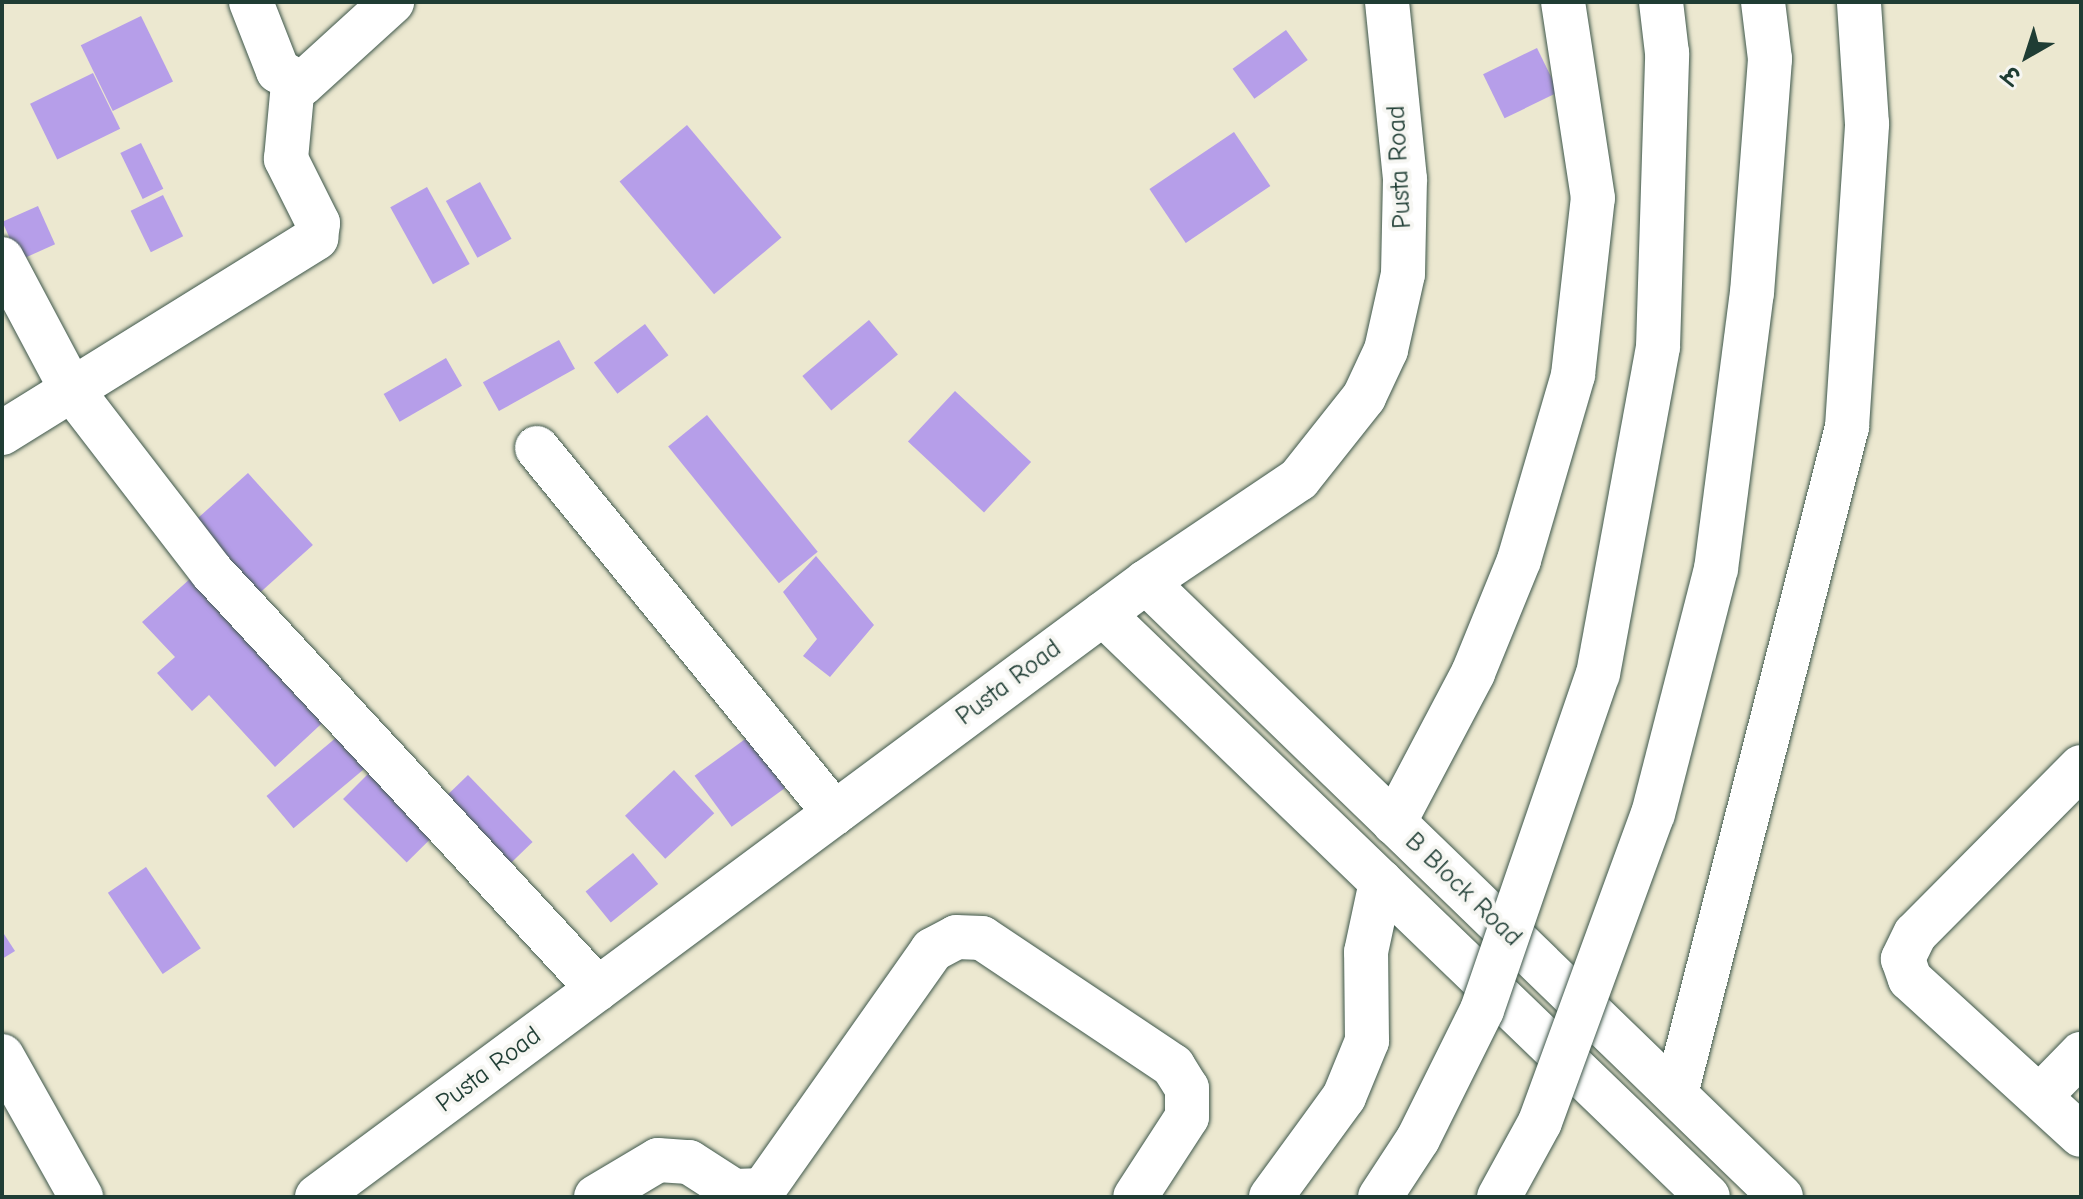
<!DOCTYPE html>
<meta charset="utf-8">
<style>
body{margin:0}
#map{position:relative;width:2083px;height:1199px;overflow:hidden;background:#ece8d0;font-family:"Comic Neue","Playpen Sans Deva",sans-serif}
div>[style]{position:absolute}
.building>*{inset:0;background:#b69ee9;transform-origin:0 0}
.roads{filter:drop-shadow(0 0 2px #3e574b) drop-shadow(0 0 2px #3e574b)}
.minor>*{height:44px;margin:-22px;padding:0 22px;transform-origin:22px;border-radius:22px;background:#fff}
.bridges{filter:drop-shadow(0 0 2px #3e574b) drop-shadow(0 0 2px #3e574b)}
.major-bridge>*{height:44px;margin:-22px;padding:0 22px;transform-origin:22px;border-radius:22px;background:#fff}
span{translate:-50% -50%;white-space:nowrap;text-align:center;line-height:1.15;-webkit-text-stroke:8px #f6f6f2;paint-order:stroke}
.street-label{font-size:26px;color:#1f3d34}
.frame{position:absolute;inset:0;border:4px solid #1f3d34;pointer-events:none}
.north{position:absolute;left:1987px;top:16px;width:80px;height:80px;-webkit-text-stroke:6px #f6f6f2;paint-order:stroke;rotate:219deg;font-size:22px;font-weight:700;line-height:32px;text-align:center;color:#1f3d34}
.north::after{content:'';display:block;margin:auto;width:28px;height:36px;background:#1f3d34;clip-path:polygon(50% 0,100% 100%,50% 72%,0 100%)}
</style>
<div id="map">
<div class="building">
<i style="left:141px;top:16px;width:73px;height:67px;rotate:64deg"></i>
<i style="left:1286px;top:30px;width:37px;height:66px;rotate:54deg"></i>
<i style="left:1537px;top:48px;width:49px;height:60px;rotate:64deg"></i>
<i style="left:93px;top:73px;width:62px;height:70px;rotate:64deg"></i>
<i style="left:687px;top:125px;width:147px;height:88px;rotate:50deg"></i>
<i style="left:1234px;top:132px;width:65px;height:102px;rotate:56deg"></i>
<i style="left:141px;top:143px;width:51px;height:23px;rotate:64deg"></i>
<i style="left:480px;top:182px;width:65px;height:39px;rotate:61deg"></i>
<i style="left:427px;top:187px;width:88px;height:42px;rotate:61deg"></i>
<i style="left:163px;top:195px;width:46px;height:36px;rotate:64deg"></i>
<i style="left:38px;top:206px;width:42px;height:39px;rotate:66deg"></i>
<i style="left:869px;top:320px;width:45px;height:87px;rotate:50deg"></i>
<i style="left:645px;top:324px;width:39px;height:64px;rotate:53deg"></i>
<i style="left:559px;top:340px;width:33px;height:87px;rotate:61deg"></i>
<i style="left:446px;top:358px;width:32px;height:72px;rotate:60deg"></i>
<i style="left:955px;top:391px;width:104px;height:69px;rotate:43deg"></i>
<i style="left:707px;top:415px;width:176px;height:50px;rotate:51deg"></i>
<i style="left:248px;top:473px;width:97px;height:82px;rotate:48deg"></i>
<i style="clip-path:polygon(816px 556px,874px 625px,830px 677px,803px 656px,817px 639px,783px 592px)"></i>
<i style="clip-path:polygon(201px 569px,333px 713px,275px 767px,209px 695px,192px 711px,157px 673px,175px 657px,142px 622px)"></i>
<i style="left:350px;top:726px;width:42px;height:109px;rotate:50deg"></i>
<i style="left:748px;top:737px;width:63px;height:66px;rotate:54deg"></i>
<i style="left:377px;top:765px;width:90px;height:48px;rotate:45deg"></i>
<i style="left:674px;top:770px;width:59px;height:67px;rotate:47deg"></i>
<i style="left:468px;top:775px;width:93px;height:37px;rotate:46deg"></i>
<i style="left:633px;top:853px;width:40px;height:61px;rotate:51deg"></i>
<i style="left:146px;top:867px;width:98px;height:46px;rotate:56deg"></i>
<i style="clip-path:polygon(2px 931px,15px 951px,2px 959px)"></i>
</div>
<div class="roads">
<div class="minor">
<i style="left:251px;top:2px;width:74px;rotate:68.6deg"></i>
<i style="left:278px;top:71px;width:27px;rotate:28deg"></i>
<i style="left:302px;top:84px;width:122px;rotate:-42.3deg"></i>
<i style="left:2px;top:259px;width:147px;rotate:62deg"></i>
<i style="left:71px;top:389px;width:231px;rotate:52.4deg"></i>
<i style="left:212px;top:572px;width:568px;rotate:47.21deg"></i>
<i style="left:2px;top:433px;width:370px;rotate:-31.8deg"></i>
<i style="left:316px;top:238px;width:15px;rotate:-82deg"></i>
<i style="left:318px;top:223px;width:72px;rotate:-116.6deg"></i>
<i style="left:286px;top:159px;width:75px;rotate:-84.7deg"></i>
<i style="left:537px;top:448px;width:471px;rotate:50.8deg"></i>
<i style="left:1146px;top:582px;width:884px;rotate:44.08deg"></i>
<i style="left:1103px;top:614px;width:840px;rotate:43.94deg"></i>
<i style="left:2081px;top:767px;width:235px;rotate:134.8deg"></i>
<i style="left:1915px;top:934px;width:28px;rotate:116deg"></i>
<i style="left:1903px;top:959px;width:21px;rotate:71deg"></i>
<i style="left:1910px;top:979px;width:231px;rotate:42.4deg"></i>
<i style="left:1394px;top:823px;width:170px;rotate:-62.2deg"></i>
<i style="left:1473px;top:673px;width:122px;rotate:-67.8deg"></i>
<i style="left:1519px;top:560px;width:193px;rotate:-73.7deg"></i>
<i style="left:1573px;top:375px;width:178px;rotate:-83.6deg"></i>
<i style="left:1593px;top:198px;width:198px;rotate:-98.7deg"></i>
<i style="left:2px;top:1056px;width:162px;rotate:60.7deg"></i>
<i style="left:1676px;top:1094px;width:689px;rotate:-75.62deg"></i>
<i style="left:1847px;top:427px;width:304px;rotate:-86.2deg"></i>
<i style="left:1867px;top:124px;width:122px;rotate:-93.8deg"></i>
<i style="left:2040px;top:1096px;width:59px;rotate:-45.7deg"></i>
<i style="left:317px;top:1197px;width:1032px;rotate:-36.57deg"></i>
<i style="left:1146px;top:582px;width:184px;rotate:-33.9deg"></i>
<i style="left:1299px;top:479px;width:105px;rotate:-51.6deg"></i>
<i style="left:1364px;top:397px;width:52px;rotate:-64.9deg"></i>
<i style="left:1386px;top:350px;width:78px;rotate:-77.4deg"></i>
<i style="left:1403px;top:274px;width:95px;rotate:-88.8deg"></i>
<i style="left:1405px;top:179px;width:178px;rotate:-95.8deg"></i>
<i style="left:596px;top:1197px;width:72px;rotate:-30.8deg"></i>
<i style="left:658px;top:1160px;width:31px;rotate:4deg"></i>
<i style="left:689px;top:1162px;width:54px;rotate:32.8deg"></i>
<i style="left:734px;top:1191px;width:29px;rotate:-2deg"></i>
<i style="left:763px;top:1190px;width:294px;rotate:-54.8deg"></i>
<i style="left:932px;top:950px;width:27px;rotate:-28deg"></i>
<i style="left:956px;top:937px;width:26px;rotate:2deg"></i>
<i style="left:982px;top:938px;width:230px;rotate:33.8deg"></i>
<i style="left:1173px;top:1066px;width:26px;rotate:58deg"></i>
<i style="left:1187px;top:1088px;width:29px;rotate:90deg"></i>
<i style="left:1187px;top:1117px;width:95px;rotate:123deg"></i>
<i style="left:1271px;top:1197px;width:124px;rotate:-53.9deg"></i>
<i style="left:1344px;top:1097px;width:61px;rotate:-67.7deg"></i>
<i style="left:1367px;top:1041px;width:89px;rotate:-90.6deg"></i>
<i style="left:1366px;top:952px;width:72px;rotate:-77.9deg"></i>
</div>
</div>
<div class="bridges">
<div class="major-bridge">
<i style="left:1380px;top:1197px;width:69px;rotate:-56.8deg"></i>
<i style="left:1418px;top:1139px;width:144px;rotate:-63.6deg"></i>
<i style="left:1482px;top:1010px;width:355px;rotate:-71deg"></i>
<i style="left:1598px;top:674px;width:332px;rotate:-79.6deg"></i>
<i style="left:1658px;top:347px;width:294px;rotate:-88.2deg"></i>
<i style="left:1667px;top:53px;width:51px;rotate:-96.7deg"></i>
<i style="left:1499px;top:1197px;width:85px;rotate:-61.3deg"></i>
<i style="left:1540px;top:1122px;width:328px;rotate:-69.9deg"></i>
<i style="left:1653px;top:814px;width:253px;rotate:-75.6deg"></i>
<i style="left:1716px;top:569px;width:278px;rotate:-82.6deg"></i>
<i style="left:1752px;top:293px;width:235px;rotate:-85.6deg"></i>
<i style="left:1770px;top:59px;width:57px;rotate:-97deg"></i>
</div>
</div>
<div class="street-label">
<span style="left:1400px;top:167px;rotate:-93deg">Pusta Road</span>
<span style="left:1009px;top:683px;rotate:-37deg">Pusta Road</span>
<span style="left:1463px;top:890px;rotate:44deg">B Block Road</span>
<span style="left:489px;top:1070px;rotate:-37deg">Pusta Road</span>
</div>
<div class="frame"></div>
<div class="north">उ</div>
</div>
